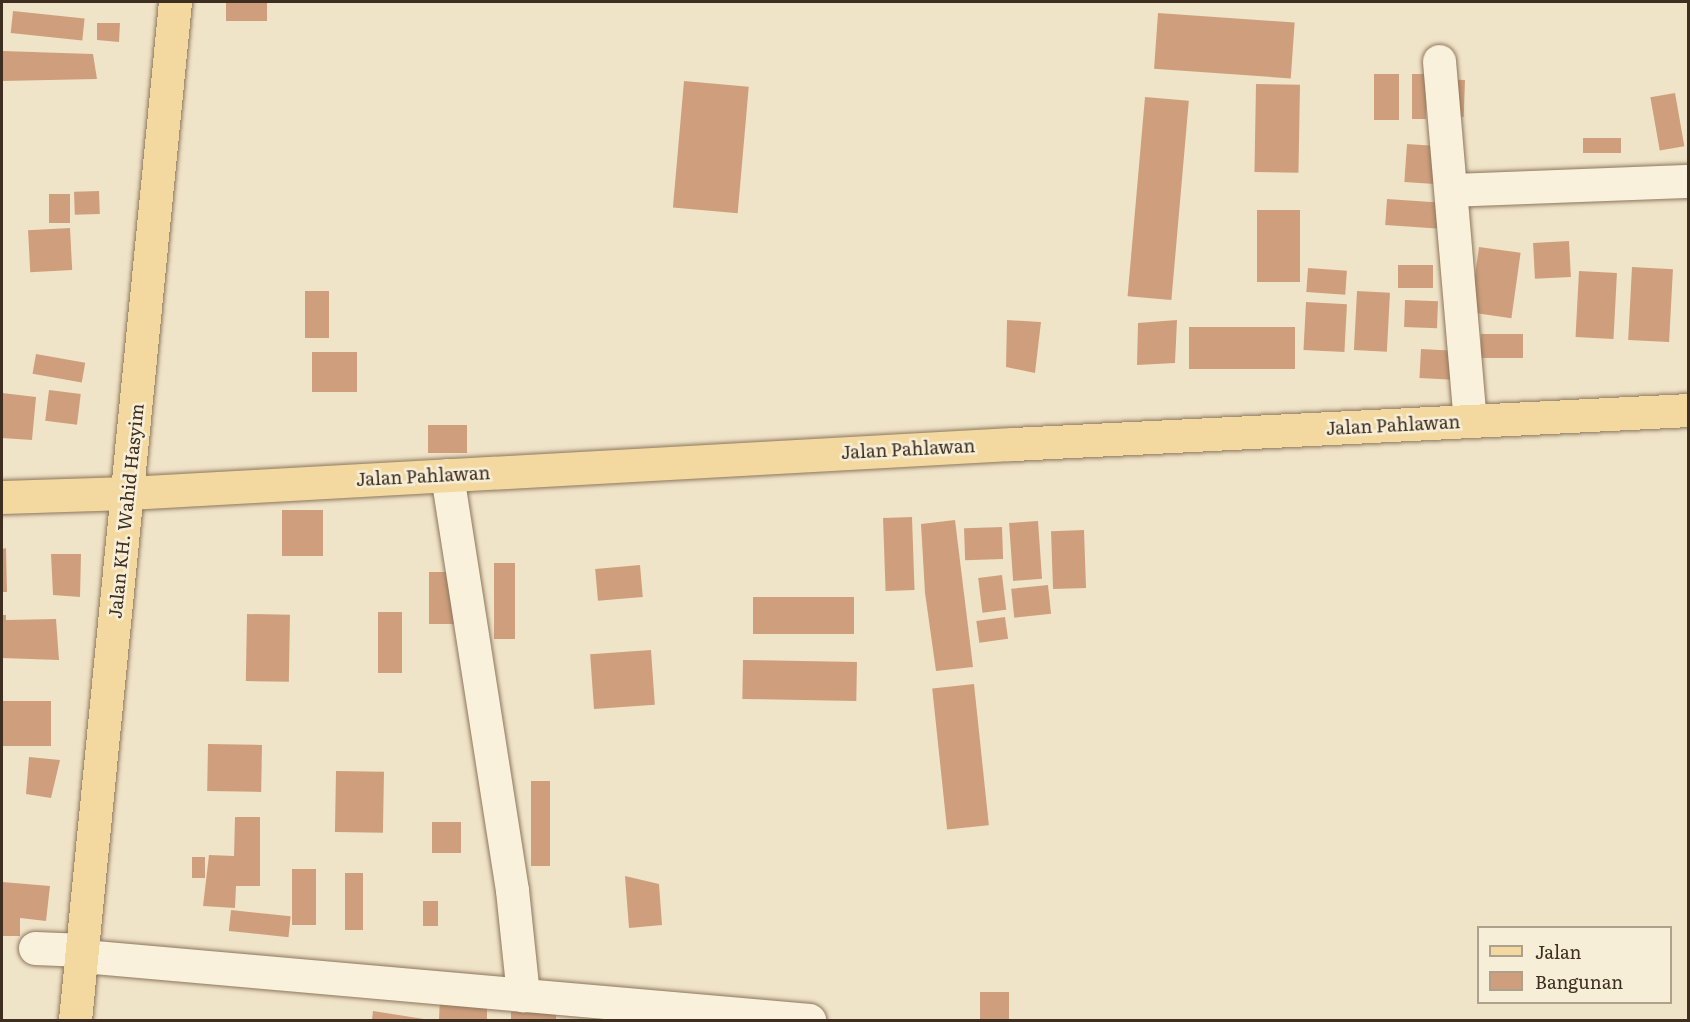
<!DOCTYPE html>
<style>
body{margin:0}
#map{position:relative;width:1690px;height:1022px;overflow:hidden;background:#f0e4c8;font-family:Literata,serif}
div>[style]{position:absolute}
.building>*{inset:0;background:#cf9f7d;transform-origin:0 0}
.roads{filter:drop-shadow(0 0 2px #8d765c) drop-shadow(0 0 2px #8d765c)}
.minor>*{height:33px;margin:-16.5px;padding:0 16.5px;transform-origin:16.5px;border-radius:16.5px;background:#faf1dc}
.major>*{height:33px;margin:-16.5px;padding:0 16.5px;transform-origin:16.5px;border-radius:16.5px;background:#f3d9a0}
span{translate:-50% -50%;white-space:nowrap;text-align:center;line-height:1.15;-webkit-text-stroke:5px #f7eed8;paint-order:stroke}
.street-label{font-size:18px;color:#3d2e20}
.frame{position:absolute;inset:0;border:3px solid #3d2e20;pointer-events:none}
.legend{position:absolute;left:1477px;top:926px;width:195px;height:78px;box-sizing:border-box;background:#f7eed8;border:2px solid #ada18e;margin:0;padding:8px 10px;list-style:none;font-size:18px;color:#3d2e20}
.legend li{display:flex;align-items:center;gap:12px;height:30px}
.legend b{width:30px;border:2px solid #ada18e}
</style>
<div id="map">
<div class="building">
<i style="left:226px;top:2px;width:41px;height:19px"></i>
<i style="left:13px;top:11px;width:72px;height:22px;rotate:6deg"></i>
<i style="left:1158px;top:13px;width:137px;height:56px;rotate:4deg"></i>
<i style="clip-path:polygon(97px 23px,120px 23px,119px 42px,97px 40px)"></i>
<i style="clip-path:polygon(2px 51px,93px 54px,97px 79px,2px 81px)"></i>
<i style="left:1374px;top:74px;width:25px;height:46px"></i>
<i style="left:1412px;top:74px;width:14px;height:45px"></i>
<i style="left:1465px;top:80px;width:37px;height:18px;rotate:92deg"></i>
<i style="left:684px;top:81px;width:65px;height:127px;rotate:5deg"></i>
<i style="left:1256px;top:84px;width:44px;height:88px;rotate:1deg"></i>
<i style="left:1675px;top:93px;width:54px;height:25px;rotate:80deg"></i>
<i style="left:1145px;top:97px;width:44px;height:200px;rotate:5deg"></i>
<i style="left:1583px;top:138px;width:38px;height:15px"></i>
<i style="left:1407px;top:144px;width:30px;height:38px;rotate:4deg"></i>
<i style="left:99px;top:191px;width:23px;height:25px;rotate:88deg"></i>
<i style="left:49px;top:194px;width:21px;height:29px"></i>
<i style="left:1387px;top:199px;width:59px;height:26px;rotate:4deg"></i>
<i style="left:1257px;top:210px;width:43px;height:72px"></i>
<i style="left:70px;top:228px;width:42px;height:42px;rotate:87deg"></i>
<i style="left:1569px;top:241px;width:36px;height:36px;rotate:87deg"></i>
<i style="left:1479px;top:247px;width:42px;height:66px;rotate:8deg"></i>
<i style="left:1398px;top:265px;width:35px;height:23px"></i>
<i style="left:1632px;top:267px;width:41px;height:73px;rotate:3deg"></i>
<i style="left:1308px;top:268px;width:39px;height:24px;rotate:4deg"></i>
<i style="left:1579px;top:271px;width:38px;height:66px;rotate:3deg"></i>
<i style="left:329px;top:291px;width:47px;height:24px;rotate:90deg"></i>
<i style="left:1357px;top:291px;width:33px;height:59px;rotate:3deg"></i>
<i style="left:1405px;top:300px;width:33px;height:27px;rotate:2deg"></i>
<i style="left:1306px;top:302px;width:41px;height:48px;rotate:3deg"></i>
<i style="clip-path:polygon(1007px 320px,1041px 322px,1035px 373px,1006px 367px)"></i>
<i style="clip-path:polygon(1177px 320px,1175px 363px,1137px 365px,1138px 323px)"></i>
<i style="left:1295px;top:327px;width:42px;height:106px;rotate:90deg"></i>
<i style="left:1481px;top:334px;width:42px;height:24px"></i>
<i style="left:1421px;top:349px;width:38px;height:29px;rotate:3deg"></i>
<i style="left:312px;top:352px;width:45px;height:40px"></i>
<i style="left:36px;top:354px;width:50px;height:20px;rotate:10deg"></i>
<i style="left:49px;top:390px;width:32px;height:31px;rotate:7deg"></i>
<i style="clip-path:polygon(2px 393px,36px 397px,32px 440px,2px 438px)"></i>
<i style="left:428px;top:425px;width:39px;height:28px"></i>
<i style="left:282px;top:510px;width:41px;height:46px"></i>
<i style="left:912px;top:517px;width:73px;height:29px;rotate:88deg"></i>
<i style="clip-path:polygon(955px 520px,973px 667px,936px 671px,925px 593px,921px 524px)"></i>
<i style="left:1038px;top:521px;width:58px;height:29px;rotate:86deg"></i>
<i style="left:1002px;top:527px;width:32px;height:38px;rotate:88deg"></i>
<i style="left:1084px;top:530px;width:58px;height:33px;rotate:88deg"></i>
<i style="clip-path:polygon(6px 548px,7px 592px,2px 592px,2px 549px)"></i>
<i style="clip-path:polygon(51px 554px,81px 554px,80px 597px,53px 595px)"></i>
<i style="left:494px;top:563px;width:21px;height:76px"></i>
<i style="left:640px;top:565px;width:32px;height:45px;rotate:85deg"></i>
<i style="left:429px;top:572px;width:25px;height:52px"></i>
<i style="left:1002px;top:575px;width:35px;height:24px;rotate:83deg"></i>
<i style="left:1048px;top:585px;width:29px;height:37px;rotate:84deg"></i>
<i style="left:753px;top:597px;width:101px;height:37px"></i>
<i style="left:378px;top:612px;width:24px;height:61px"></i>
<i style="left:247px;top:614px;width:43px;height:67px;rotate:1deg"></i>
<i style="clip-path:polygon(2px 615px,6px 615px,6px 620px,56px 619px,59px 660px,2px 658px)"></i>
<i style="left:1005px;top:617px;width:22px;height:29px;rotate:82deg"></i>
<i style="left:651px;top:650px;width:55px;height:61px;rotate:86deg"></i>
<i style="left:743px;top:660px;width:114px;height:39px;rotate:1deg"></i>
<i style="left:974px;top:684px;width:142px;height:42px;rotate:84deg"></i>
<i style="left:2px;top:701px;width:49px;height:45px"></i>
<i style="left:208px;top:744px;width:54px;height:47px;rotate:1deg"></i>
<i style="clip-path:polygon(29px 757px,60px 760px,51px 798px,26px 794px)"></i>
<i style="left:336px;top:771px;width:48px;height:61px;rotate:1deg"></i>
<i style="left:531px;top:781px;width:19px;height:85px"></i>
<i style="clip-path:polygon(235px 817px,260px 817px,260px 886px,236px 886px,235px 908px,203px 906px,209px 855px,234px 856px)"></i>
<i style="left:432px;top:822px;width:29px;height:31px"></i>
<i style="left:192px;top:857px;width:13px;height:21px"></i>
<i style="left:316px;top:869px;width:56px;height:24px;rotate:90deg"></i>
<i style="left:345px;top:873px;width:18px;height:57px"></i>
<i style="clip-path:polygon(625px 876px,659px 884px,662px 925px,629px 928px)"></i>
<i style="clip-path:polygon(2px 882px,50px 886px,46px 921px,20px 918px,20px 936px,2px 936px)"></i>
<i style="left:423px;top:901px;width:15px;height:25px"></i>
<i style="left:231px;top:910px;width:60px;height:21px;rotate:6deg"></i>
<i style="left:980px;top:992px;width:29px;height:28px"></i>
<i style="clip-path:polygon(440px 997px,487px 1001px,487px 1020px,439px 1020px)"></i>
<i style="clip-path:polygon(373px 1011px,424px 1019px,424px 1020px,372px 1020px)"></i>
<i style="left:511px;top:1012px;width:45px;height:8px"></i>
</div>
<div class="roads">
<div class="minor">
<i style="left:1439px;top:61px;width:361px;rotate:85.1deg"></i>
<i style="left:1451px;top:190px;width:237px;rotate:-2.2deg"></i>
<i style="left:447px;top:475px;width:420px;rotate:81.1deg"></i>
<i style="left:512px;top:890px;width:106px;rotate:84deg"></i>
<i style="left:35px;top:948px;width:49px;rotate:2.3deg"></i>
<i style="left:83px;top:956px;width:729px;rotate:5.04deg"></i>
</div>
<div class="major">
<i style="left:2px;top:497px;width:126px;rotate:-1.8deg"></i>
<i style="left:128px;top:493px;width:886px;rotate:-3.17deg"></i>
<i style="left:1013px;top:444px;width:676px;rotate:-2.88deg"></i>
<i style="left:75px;top:1020px;width:1023px;rotate:-84.39deg"></i>
</div>
</div>
<div class="street-label">
<span style="left:1393px;top:425px;rotate:-3deg">Jalan Pahlawan</span>
<span style="left:908px;top:449px;rotate:-3deg">Jalan Pahlawan</span>
<span style="left:423px;top:476px;rotate:-3deg">Jalan Pahlawan</span>
<span style="left:126px;top:511px;rotate:-84deg">Jalan KH. Wahid Hasyim</span>
</div>
<div class="frame"></div>
<ul class="legend">
<li><b style="height:8px;background:#f3d9a0"></b>Jalan</li>
<li><b style="height:16px;background:#cf9f7d"></b>Bangunan</li>
</ul>
</div>
